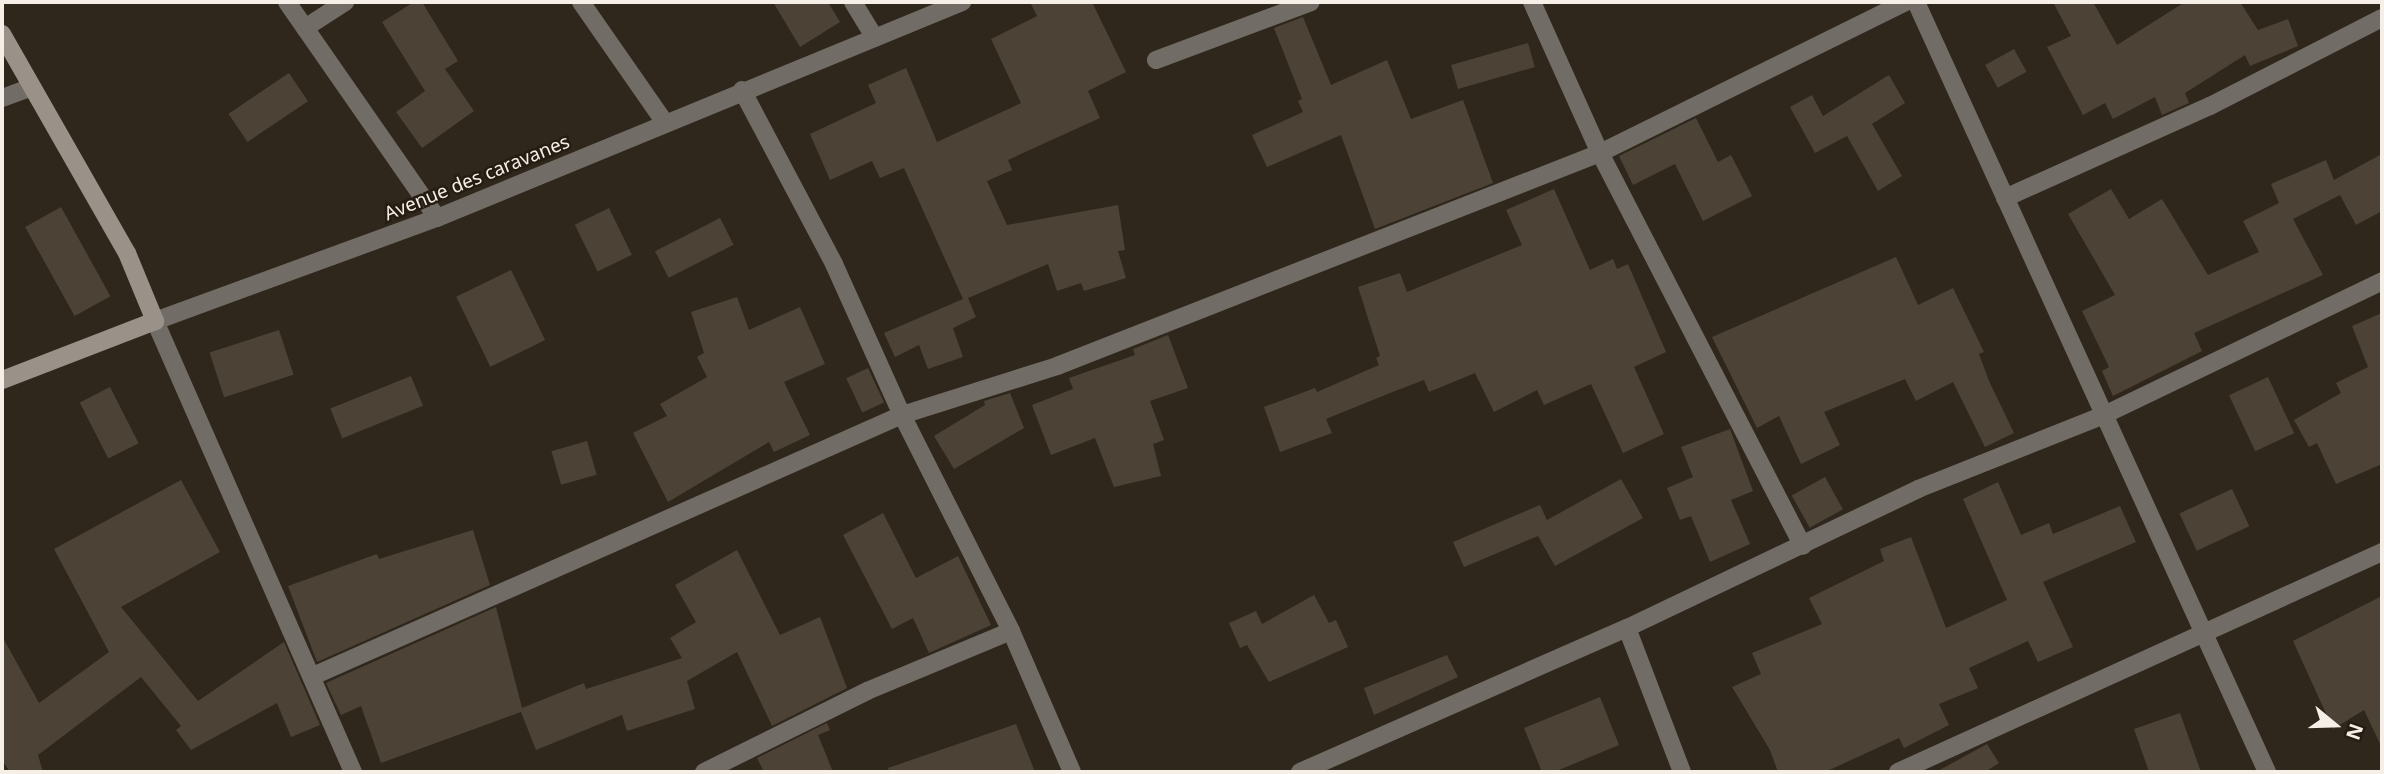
<!DOCTYPE html>
<style>
body{margin:0}
#map{position:relative;width:2384px;height:774px;overflow:hidden;background:#2f271b;font-family:"Noto Sans",sans-serif}
div>[style]{position:absolute}
.building>*{inset:0;background:#4c4336;transform-origin:0 0}
.street>*{height:18px;margin:-9px;padding:0 9px;transform-origin:9px;border-radius:9px;background:#716c66}
.secondary>*{height:18px;margin:-9px;padding:0 9px;transform-origin:9px;border-radius:9px;background:#9a9289}
span{translate:-50% -50%;white-space:nowrap;text-align:center;line-height:1.15;-webkit-text-stroke:5px #261d12;paint-order:stroke}
.street-label{font-size:19px;color:#f5efe7}
.frame{position:absolute;inset:0;border:4px solid #f5efe7;pointer-events:none}
.north{position:absolute;left:2300px;top:690px;width:70px;height:70px;-webkit-text-stroke:5px #261d12;paint-order:stroke;rotate:109deg;font-size:19px;font-weight:700;line-height:28px;text-align:center;color:#f5efe7}
.north::after{content:'';display:block;margin:auto;width:24px;height:32px;background:#f5efe7;clip-path:polygon(50% 0,100% 100%,50% 72%,0 100%)}
</style>
<div id="map">
<div class="building">
<i style="clip-path:polygon(414px 2px,422px 2px,458px 61px,445px 69px,474px 111px,422px 148px,396px 112px,425px 91px,382px 22px)"></i>
<i style="clip-path:polygon(773px 2px,828px 2px,840px 22px,800px 47px)"></i>
<i style="clip-path:polygon(1030px 2px,1092px 2px,1126px 72px,1088px 91px,1100px 118px,1008px 160px,1012px 170px,987px 181px,1007px 225px,1118px 205px,1125px 250px,1118px 251px,1126px 278px,1084px 291px,1081px 283px,1057px 291px,1048px 264px,968px 298px,976px 317px,953px 328px,963px 357px,928px 369px,919px 345px,895px 357px,884px 333px,963px 299px,904px 168px,880px 178px,872px 161px,830px 180px,810px 134px,876px 103px,868px 85px,906px 68px,937px 142px,1021px 103px,991px 39px,1037px 16px)"></i>
<i style="clip-path:polygon(2053px 2px,2093px 2px,2117px 45px,2185px 2px,2240px 2px,2258px 30px,2288px 19px,2298px 46px,2250px 66px,2245px 55px,2185px 93px,2189px 103px,2162px 115px,2155px 97px,2113px 119px,2105px 103px,2083px 115px,2047px 47px,2071px 36px)"></i>
<i style="clip-path:polygon(1303px 17px,1331px 85px,1387px 60px,1411px 119px,1463px 100px,1493px 183px,1375px 229px,1341px 135px,1267px 167px,1252px 135px,1303px 112px,1298px 101px,1302px 99px,1274px 28px)"></i>
<i style="left:1528px;top:43px;width:25px;height:80px;rotate:74deg"></i>
<i style="left:2014px;top:49px;width:26px;height:33px;rotate:61deg"></i>
<i style="left:289px;top:73px;width:34px;height:73px;rotate:56deg"></i>
<i style="clip-path:polygon(1889px 75px,1905px 103px,1872px 124px,1902px 176px,1878px 191px,1847px 136px,1815px 153px,1790px 107px,1812px 95px,1823px 116px)"></i>
<i style="clip-path:polygon(1696px 118px,1718px 162px,1731px 155px,1752px 196px,1703px 221px,1675px 164px,1633px 185px,1619px 156px)"></i>
<i style="clip-path:polygon(2382px 154px,2382px 211px,2356px 225px,2340px 195px,2293px 219px,2323px 275px,2194px 333px,2202px 351px,2113px 396px,2102px 371px,2109px 367px,2082px 311px,2115px 295px,2068px 214px,2111px 189px,2129px 219px,2162px 199px,2208px 275px,2259px 252px,2243px 221px,2279px 203px,2271px 184px,2326px 160px,2334px 180px)"></i>
<i style="clip-path:polygon(1554px 189px,1590px 270px,1613px 259px,1617px 269px,1628px 264px,1666px 352px,1634px 367px,1664px 434px,1623px 453px,1591px 384px,1544px 405px,1537px 390px,1494px 412px,1475px 373px,1429px 392px,1424px 380px,1390px 393px,1326px 419px,1332px 433px,1280px 452px,1264px 407px,1315px 388px,1317px 392px,1379px 365px,1376px 358px,1380px 356px,1358px 287px,1400px 273px,1407px 292px,1522px 245px,1506px 210px)"></i>
<i style="left:61px;top:207px;width:102px;height:41px;rotate:61deg"></i>
<i style="left:609px;top:208px;width:52px;height:38px;rotate:64deg"></i>
<i style="left:720px;top:218px;width:30px;height:73px;rotate:63deg"></i>
<i style="clip-path:polygon(1896px 257px,1918px 305px,1953px 288px,1984px 352px,1979px 354px,1989px 381px,2014px 433px,1985px 447px,1953px 382px,1916px 401px,1905px 379px,1824px 412px,1840px 445px,1801px 464px,1779px 416px,1757px 428px,1712px 337px)"></i>
<i style="left:511px;top:270px;width:78px;height:61px;rotate:64deg"></i>
<i style="clip-path:polygon(737px 297px,749px 330px,800px 307px,825px 364px,784px 382px,810px 435px,774px 452px,769px 442px,668px 502px,633px 433px,667px 416px,660px 404px,707px 377px,697px 357px,704px 353px,691px 312px)"></i>
<i style="clip-path:polygon(2382px 313px,2382px 464px,2336px 484px,2317px 443px,2309px 447px,2294px 420px,2341px 393px,2336px 383px,2368px 367px,2352px 326px)"></i>
<i style="left:279px;top:330px;width:47px;height:73px;rotate:72deg"></i>
<i style="clip-path:polygon(1168px 335px,1188px 388px,1150px 401px,1164px 440px,1153px 444px,1161px 476px,1114px 487px,1095px 438px,1051px 455px,1032px 405px,1073px 389px,1069px 378px,1135px 355px,1133px 349px)"></i>
<i style="left:868px;top:368px;width:38px;height:24px;rotate:65deg"></i>
<i style="left:411px;top:376px;width:32px;height:87px;rotate:68deg"></i>
<i style="left:2268px;top:377px;width:62px;height:43px;rotate:65deg"></i>
<i style="left:110px;top:387px;width:63px;height:34px;rotate:63deg"></i>
<i style="clip-path:polygon(1010px 393px,1024px 428px,954px 469px,934px 436px,985px 405px,984px 401px)"></i>
<i style="clip-path:polygon(1730px 429px,1753px 491px,1731px 500px,1750px 544px,1710px 562px,1691px 516px,1680px 520px,1667px 488px,1693px 477px,1681px 447px)"></i>
<i style="left:587px;top:441px;width:35px;height:37px;rotate:74deg"></i>
<i style="left:1825px;top:477px;width:37px;height:38px;rotate:61deg"></i>
<i style="clip-path:polygon(1621px 479px,1643px 518px,1555px 566px,1538px 536px,1464px 567px,1453px 542px,1540px 505px,1547px 520px)"></i>
<i style="clip-path:polygon(181px 480px,220px 552px,121px 607px,198px 701px,284px 642px,320px 725px,291px 737px,277px 703px,191px 750px,176px 730px,181px 726px,141px 677px,38px 755px,43px 772px,10px 772px,2px 760px,2px 636px,39px 703px,109px 652px,54px 549px)"></i>
<i style="clip-path:polygon(1998px 482px,2021px 535px,2049px 523px,2053px 534px,2120px 506px,2136px 542px,2043px 582px,2073px 647px,2038px 662px,2028px 641px,1969px 668px,1978px 688px,1939px 704px,1949px 725px,1904px 748px,1899px 738px,1825px 772px,1778px 772px,1770px 750px,1732px 687px,1761px 674px,1752px 653px,1822px 624px,1809px 598px,1884px 561px,1880px 549px,1911px 537px,1946px 628px,2007px 600px,1963px 499px)"></i>
<i style="left:2232px;top:489px;width:41px;height:58px;rotate:65deg"></i>
<i style="clip-path:polygon(883px 513px,916px 578px,958px 556px,991px 625px,929px 653px,913px 618px,892px 629px,843px 535px)"></i>
<i style="clip-path:polygon(473px 530px,490px 585px,317px 662px,288px 586px,377px 554px,379px 559px)"></i>
<i style="clip-path:polygon(737px 550px,780px 635px,820px 617px,847px 688px,772px 726px,737px 652px,687px 681px,695px 709px,627px 731px,622px 715px,536px 750px,521px 712px,381px 763px,361px 706px,341px 715px,326px 683px,496px 607px,522px 708px,584px 683px,586px 689px,682px 658px,670px 638px,696px 622px,675px 585px)"></i>
<i style="clip-path:polygon(1314px 595px,1329px 623px,1336px 620px,1348px 647px,1269px 682px,1247px 645px,1240px 648px,1229px 623px,1256px 611px,1262px 624px)"></i>
<i style="clip-path:polygon(2382px 596px,2382px 748px,2364px 710px,2333px 729px,2293px 641px)"></i>
<i style="clip-path:polygon(1447px 655px,1458px 677px,1374px 715px,1364px 688px)"></i>
<i style="clip-path:polygon(1600px 697px,1619px 745px,1554px 772px,1542px 772px,1524px 728px)"></i>
<i style="clip-path:polygon(2180px 713px,2201px 772px,2149px 772px,2134px 729px)"></i>
<i style="clip-path:polygon(827px 723px,830px 730px,818px 735px,833px 772px,764px 772px,757px 758px)"></i>
<i style="clip-path:polygon(1016px 724px,1035px 772px,889px 772px,888px 768px)"></i>
<i style="clip-path:polygon(1987px 744px,1999px 763px,1985px 772px,1936px 772px)"></i>
</div>
<div class="street">
<i style="left:287px;top:2px;width:263px;rotate:55.2deg"></i>
<i style="left:581px;top:2px;width:147px;rotate:55.2deg"></i>
<i style="left:853px;top:2px;width:42px;rotate:58.6deg"></i>
<i style="left:1532px;top:2px;width:166px;rotate:65.8deg"></i>
<i style="left:1600px;top:153px;width:442px;rotate:62.7deg"></i>
<i style="left:1916px;top:2px;width:846px;rotate:65.49deg"></i>
<i style="left:305px;top:28px;width:48px;rotate:-33deg"></i>
<i style="left:1156px;top:60px;width:165px;rotate:-20.5deg"></i>
<i style="left:742px;top:90px;width:197px;rotate:62.1deg"></i>
<i style="left:834px;top:264px;width:166px;rotate:65.8deg"></i>
<i style="left:902px;top:415px;width:242px;rotate:63.2deg"></i>
<i style="left:1011px;top:631px;width:154px;rotate:66.6deg"></i>
<i style="left:2px;top:98px;width:32px;rotate:-20deg"></i>
<i style="left:2005px;top:198px;width:225px;rotate:-24.2deg"></i>
<i style="left:2210px;top:106px;width:193px;rotate:-27.1deg"></i>
<i style="left:1627px;top:628px;width:154px;rotate:69.1deg"></i>
<i style="left:313px;top:676px;width:644px;rotate:-23.9deg"></i>
<i style="left:902px;top:415px;width:163px;rotate:-17.5deg"></i>
<i style="left:1057px;top:366px;width:583px;rotate:-21.42deg"></i>
<i style="left:1600px;top:153px;width:340px;rotate:-26.3deg"></i>
<i style="left:353px;top:772px;width:493px;rotate:-113.7deg"></i>
<i style="left:155px;top:321px;width:300px;rotate:-20.1deg"></i>
<i style="left:437px;top:218px;width:568px;rotate:-22.36deg"></i>
<i style="left:704px;top:772px;width:182px;rotate:-26.4deg"></i>
<i style="left:867px;top:691px;width:156px;rotate:-22.6deg"></i>
<i style="left:1300px;top:772px;width:357px;rotate:-23.8deg"></i>
<i style="left:1627px;top:628px;width:322px;rotate:-25.5deg"></i>
<i style="left:1918px;top:489px;width:200px;rotate:-21.7deg"></i>
<i style="left:2104px;top:415px;width:309px;rotate:-25.7deg"></i>
<i style="left:1898px;top:772px;width:532px;rotate:-24.44deg"></i>
</div>
<div class="secondary">
<i style="left:2px;top:34px;width:252px;rotate:60.3deg"></i>
<i style="left:127px;top:253px;width:74px;rotate:67.6deg"></i>
<i style="left:155px;top:321px;width:164px;rotate:158.9deg"></i>
</div>
<div class="street-label">
<span style="left:477px;top:178px;rotate:-22deg">Avenue des caravanes</span>
</div>
<div class="frame"></div>
<div class="north">N</div>
</div>
